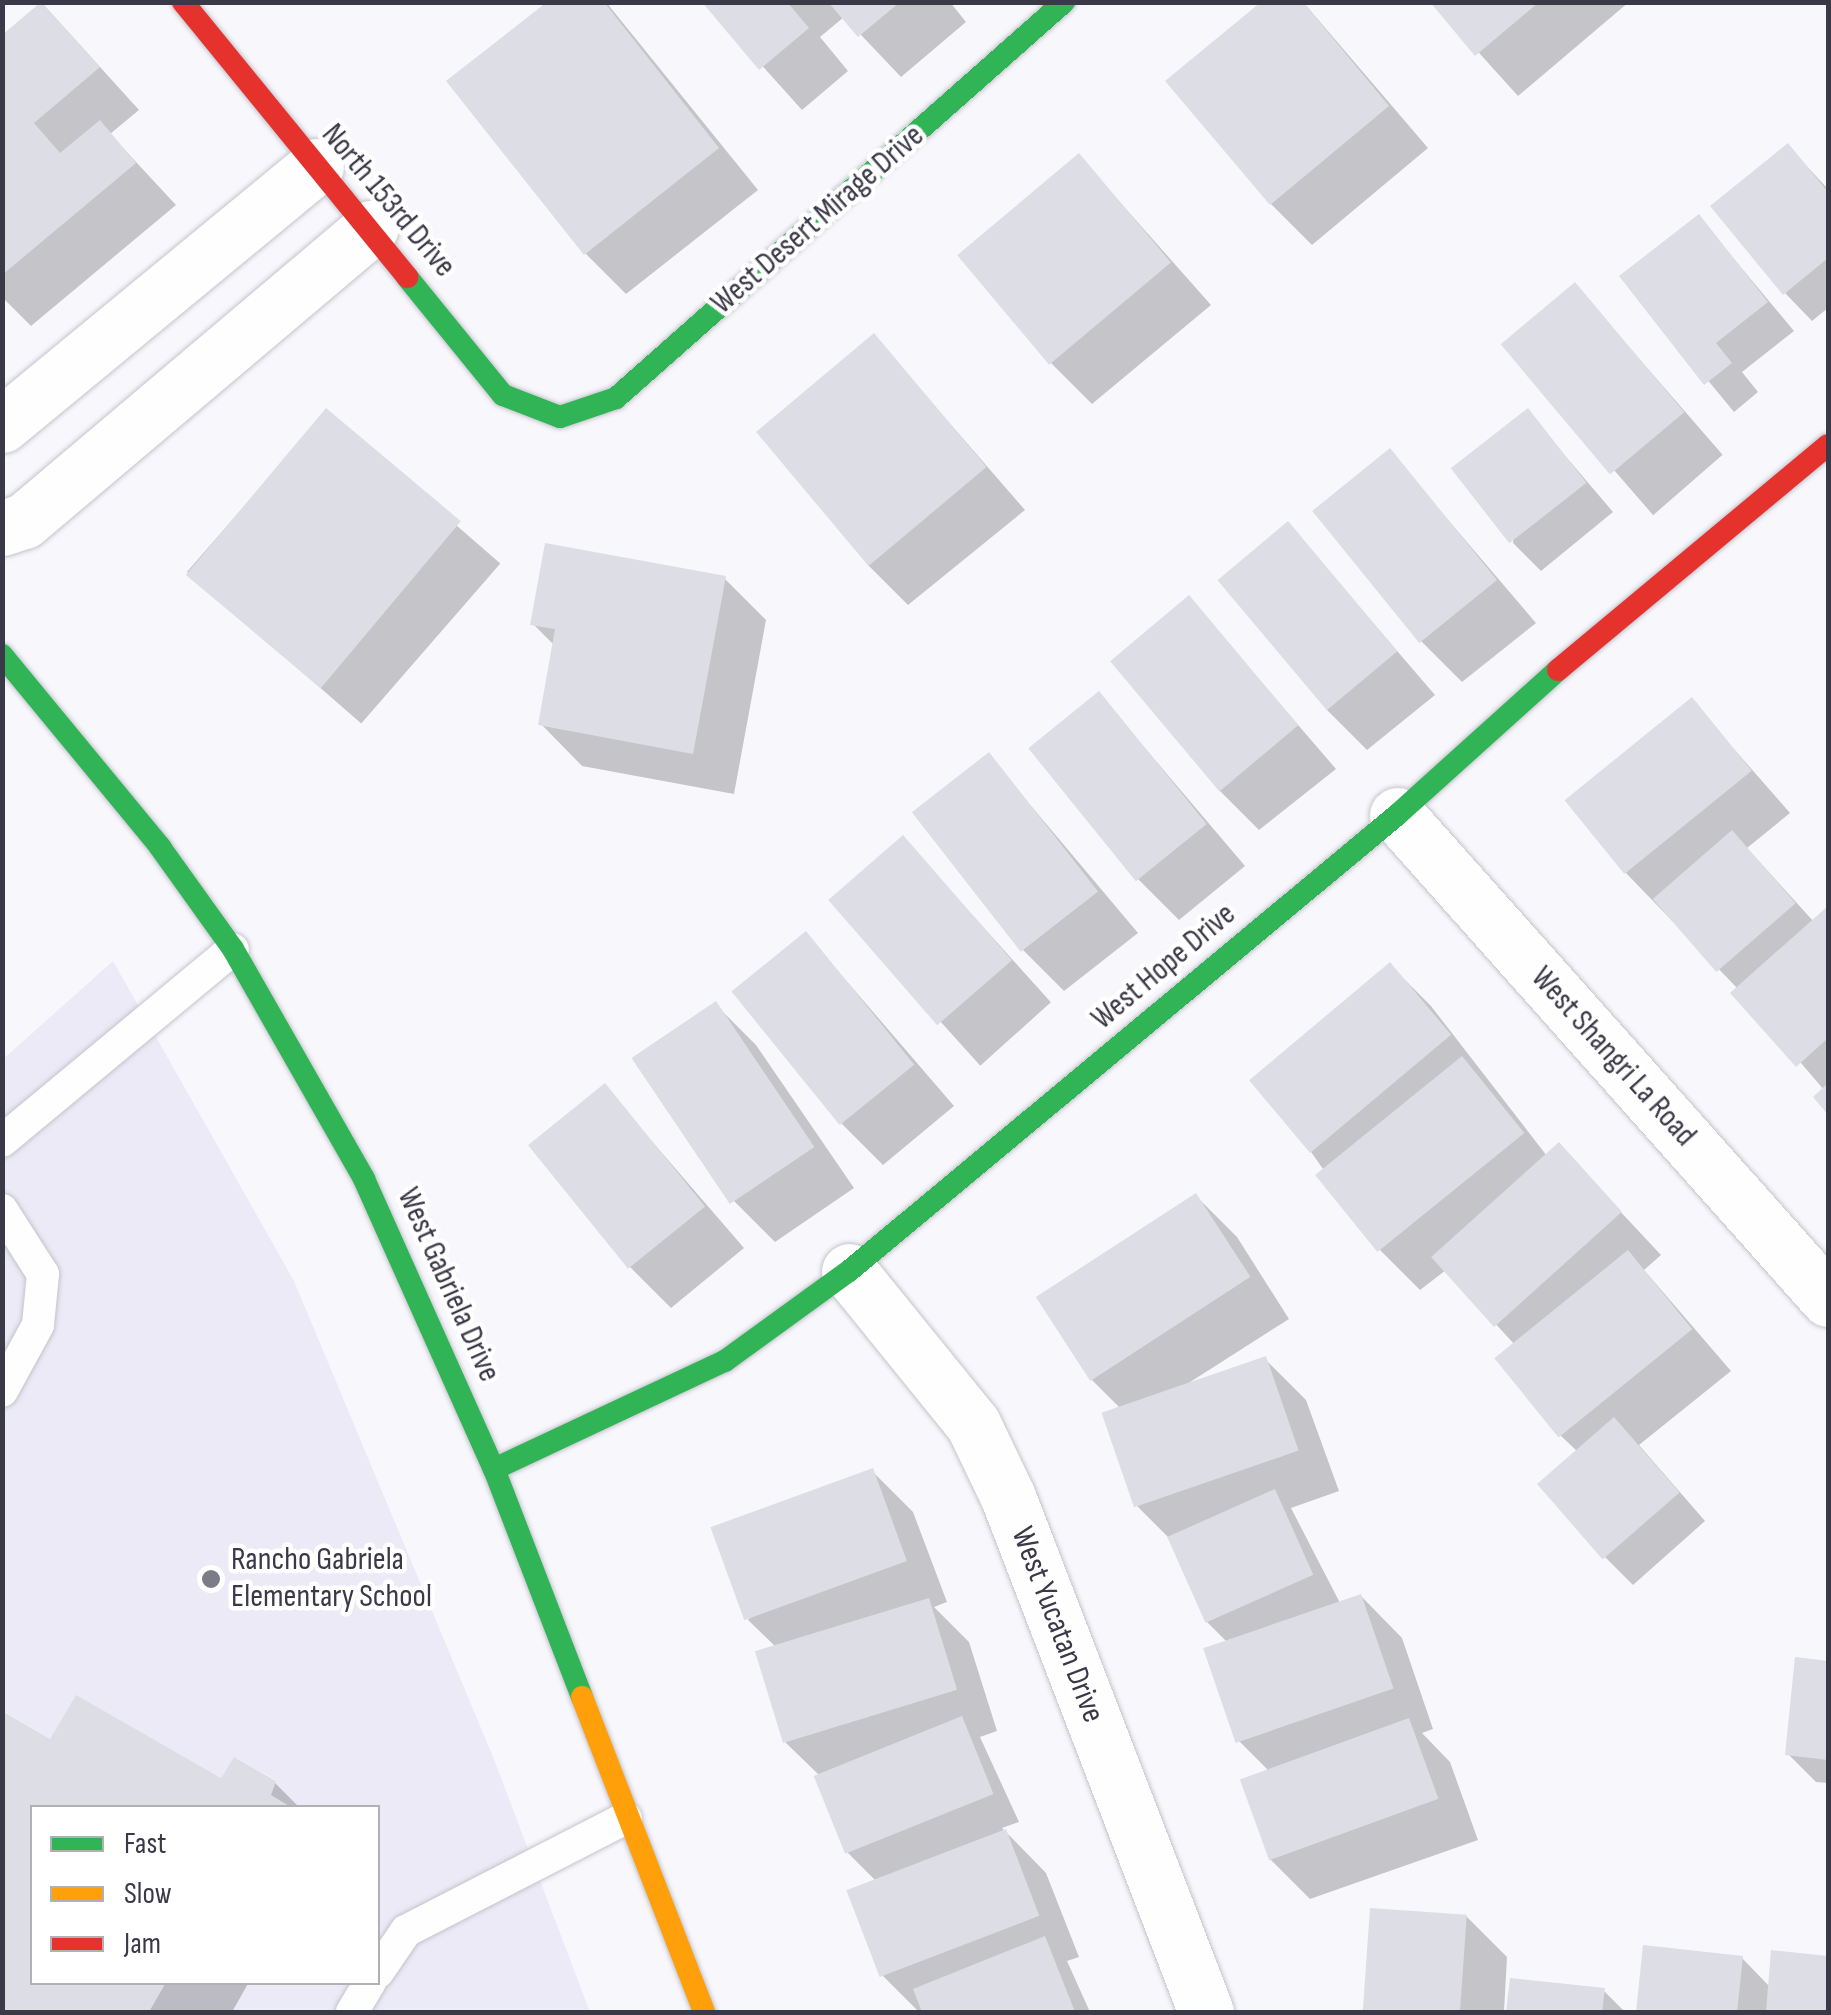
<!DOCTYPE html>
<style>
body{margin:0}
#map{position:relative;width:1831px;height:2015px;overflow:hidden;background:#f7f7fc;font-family:"Sofia Sans Condensed",sans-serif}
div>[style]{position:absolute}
.built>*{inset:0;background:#ebeaf6}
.shadow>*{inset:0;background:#0003;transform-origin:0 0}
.building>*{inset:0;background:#dddde6;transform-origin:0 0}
.roads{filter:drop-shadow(0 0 2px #c4c4cd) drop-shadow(0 0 2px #c4c4cd)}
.lane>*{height:32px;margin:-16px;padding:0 16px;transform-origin:16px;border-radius:16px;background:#fefeff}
.street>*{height:55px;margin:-27.5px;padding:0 27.5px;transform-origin:27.5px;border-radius:27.5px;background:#fefeff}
.fast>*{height:22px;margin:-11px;padding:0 11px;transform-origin:11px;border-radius:11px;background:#30b455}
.slow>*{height:22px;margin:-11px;padding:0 11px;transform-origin:11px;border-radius:11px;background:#ff9f0a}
.jam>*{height:22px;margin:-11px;padding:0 11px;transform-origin:11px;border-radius:11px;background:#e5322d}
.dots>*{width:28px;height:28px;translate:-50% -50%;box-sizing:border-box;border:5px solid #fff;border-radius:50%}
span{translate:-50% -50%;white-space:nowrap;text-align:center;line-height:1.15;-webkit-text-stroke:9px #fff;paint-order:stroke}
.street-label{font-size:32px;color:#3a3947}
.poi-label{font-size:32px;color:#3a3947}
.left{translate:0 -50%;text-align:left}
.frame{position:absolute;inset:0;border:5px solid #3a3947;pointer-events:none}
.legend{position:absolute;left:30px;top:1805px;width:350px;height:180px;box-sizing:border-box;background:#fff;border:2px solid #b0b0b5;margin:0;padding:12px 18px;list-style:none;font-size:30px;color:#3a3947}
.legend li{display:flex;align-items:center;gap:20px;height:50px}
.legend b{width:50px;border:2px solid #b0b0b5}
</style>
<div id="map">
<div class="built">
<i style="clip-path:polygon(113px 961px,294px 1281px,493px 1757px,590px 2012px,149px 2012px,166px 1983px,378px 1982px,378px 1808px,292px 1807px,271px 1795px,276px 1780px,234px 1757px,221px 1778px,76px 1696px,50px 1739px,3px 1711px,2px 1060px)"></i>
</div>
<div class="shadow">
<i style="clip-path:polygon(551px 2px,606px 2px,758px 190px,626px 294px,585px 253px)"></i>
<i style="clip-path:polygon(705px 2px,950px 2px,966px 22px,901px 77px,844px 17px,820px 37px,848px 71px,802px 110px)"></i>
<i style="clip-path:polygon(1303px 2px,1428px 148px,1312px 245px,1271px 204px)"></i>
<i style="clip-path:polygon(1433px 2px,1629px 2px,1518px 96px)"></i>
<i style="clip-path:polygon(43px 4px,139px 110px,110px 134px,176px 205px,31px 326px,2px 297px,2px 38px)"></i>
<i style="clip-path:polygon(1788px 146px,1828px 189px,1828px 308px,1812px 321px,1785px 293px)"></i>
<i style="clip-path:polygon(1079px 156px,1211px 305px,1092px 404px,1051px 363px)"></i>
<i style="clip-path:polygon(1699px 217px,1794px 331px,1742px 372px,1758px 392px,1734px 412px,1622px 276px)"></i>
<i style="left:1575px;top:285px;width:225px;height:92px;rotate:49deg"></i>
<i style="clip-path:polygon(874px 336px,1025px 510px,908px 605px,867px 564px)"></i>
<i style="clip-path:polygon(1527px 411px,1613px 512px,1541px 571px,1513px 543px)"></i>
<i style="left:326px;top:412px;width:231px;height:212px;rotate:41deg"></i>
<i style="clip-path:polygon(1390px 452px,1536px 623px,1462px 682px,1421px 641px)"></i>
<i style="clip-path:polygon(1288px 524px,1435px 695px,1367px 750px,1326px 709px)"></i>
<i style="clip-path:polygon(725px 579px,766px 620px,734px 794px,582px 766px,541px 724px,555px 646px,533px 624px)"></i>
<i style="clip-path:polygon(1189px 598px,1336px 769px,1259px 830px,1218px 789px)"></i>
<i style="clip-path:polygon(1099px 694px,1245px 866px,1179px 920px,1138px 879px)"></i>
<i style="clip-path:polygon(1691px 700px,1790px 813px,1747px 848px,1814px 922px,1828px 909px,1828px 1112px,1816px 1097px,1824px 1090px,1738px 989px,1625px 872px)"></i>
<i style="clip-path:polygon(989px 756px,1138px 933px,1064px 991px,1023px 950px)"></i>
<i style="left:903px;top:838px;width:221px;height:95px;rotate:48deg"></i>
<i style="clip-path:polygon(806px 934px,954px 1106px,883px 1165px,842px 1124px)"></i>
<i style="clip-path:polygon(1390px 965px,1431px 1006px,1547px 1156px,1559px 1146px,1661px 1255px,1644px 1270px,1731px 1371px,1639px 1445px,1705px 1521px,1633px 1585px,1605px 1557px,1578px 1452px,1560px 1435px,1515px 1345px,1446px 1270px,1420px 1290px,1379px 1249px,1309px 1149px)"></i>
<i style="clip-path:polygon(715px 1004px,756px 1045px,854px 1188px,775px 1242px,734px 1201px)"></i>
<i style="clip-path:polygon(605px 1087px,744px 1248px,671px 1308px,630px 1267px)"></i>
<i style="clip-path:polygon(1196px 1196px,1237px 1237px,1289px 1319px,1184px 1386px,1265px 1359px,1306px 1400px,1339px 1491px,1291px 1508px,1340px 1603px,1361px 1596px,1402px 1638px,1433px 1729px,1422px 1733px,1450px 1762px,1478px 1840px,1310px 1899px,1269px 1858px,1267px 1769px,1239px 1741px,1227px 1642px,1207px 1622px,1171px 1540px,1138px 1507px,1122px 1410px,1090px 1378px)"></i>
<i style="clip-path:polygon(872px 1471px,913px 1512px,947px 1602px,934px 1607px,969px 1642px,997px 1731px,980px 1737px,1019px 1822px,1002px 1828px,1046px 1873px,1079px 1957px,1067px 1961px,1090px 2012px,919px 2012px,881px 1974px,875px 1880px,845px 1850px,818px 1774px,786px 1743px,777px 1648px,748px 1620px)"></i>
<i style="clip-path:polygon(1798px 1660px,1828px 1663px,1828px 1783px,1816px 1782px,1788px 1754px)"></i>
<i style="clip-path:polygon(2px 1714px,50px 1742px,222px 1781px,275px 1783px,300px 1808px,32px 1808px,32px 1982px,249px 1982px,232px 2012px,2px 2012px)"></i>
<i style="clip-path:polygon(1372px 1911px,1466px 1916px,1507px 1957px,1504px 2012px,1366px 2012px)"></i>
<i style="clip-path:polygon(1645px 1947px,1742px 1958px,1770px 1987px,1773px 1953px,1828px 1958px,1828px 2012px,1640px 2012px)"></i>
<i style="clip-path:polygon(1512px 1981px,1604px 1991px,1625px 2012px,1509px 2012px)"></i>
</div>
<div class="building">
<i style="clip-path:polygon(41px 2px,100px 67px,34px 123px,60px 153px,100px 120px,136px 163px,2px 275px,2px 35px)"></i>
<i style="clip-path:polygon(547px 2px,604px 2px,719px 148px,584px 255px,446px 81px)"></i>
<i style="clip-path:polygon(702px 2px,787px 2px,809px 28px,759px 70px)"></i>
<i style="clip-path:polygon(828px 2px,900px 2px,858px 37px)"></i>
<i style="clip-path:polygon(1261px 2px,1303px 2px,1389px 106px,1270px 205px,1165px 81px)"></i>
<i style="clip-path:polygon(1430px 2px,1539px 2px,1475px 56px)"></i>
<i style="clip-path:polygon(1788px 143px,1828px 192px,1828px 258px,1783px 295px,1710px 206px)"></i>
<i style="left:1079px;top:153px;width:143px;height:159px;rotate:50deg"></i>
<i style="clip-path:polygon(1699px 214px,1768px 302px,1716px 343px,1732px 363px,1704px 385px,1619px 276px)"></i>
<i style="left:1575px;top:282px;width:170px;height:97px;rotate:50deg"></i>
<i style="left:874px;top:333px;width:175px;height:154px;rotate:50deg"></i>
<i style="left:326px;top:408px;width:176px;height:218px;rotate:40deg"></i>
<i style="left:1528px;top:408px;width:95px;height:98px;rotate:52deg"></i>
<i style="left:1390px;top:448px;width:170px;height:100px;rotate:51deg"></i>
<i style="left:1288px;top:521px;width:170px;height:92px;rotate:50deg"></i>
<i style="clip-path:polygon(545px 543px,726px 576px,693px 754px,538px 725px,555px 629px,530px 625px)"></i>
<i style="left:1189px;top:595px;width:170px;height:103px;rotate:50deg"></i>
<i style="left:1099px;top:691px;width:171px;height:91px;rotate:51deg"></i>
<i style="left:1692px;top:697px;width:95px;height:164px;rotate:51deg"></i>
<i style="left:989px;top:752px;width:177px;height:98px;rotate:52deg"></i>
<i style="left:1732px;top:830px;width:97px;height:105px;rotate:49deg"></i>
<i style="left:903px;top:835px;width:166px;height:99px;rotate:49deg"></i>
<i style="clip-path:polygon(1828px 906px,1828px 1038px,1796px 1067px,1730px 993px)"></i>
<i style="left:806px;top:931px;width:172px;height:96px;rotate:51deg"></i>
<i style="left:1390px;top:962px;width:95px;height:184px;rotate:50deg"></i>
<i style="left:716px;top:1001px;width:176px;height:102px;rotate:56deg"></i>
<i style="left:1462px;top:1056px;width:99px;height:189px;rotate:51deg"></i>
<i style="left:605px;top:1083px;width:159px;height:99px;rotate:51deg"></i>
<i style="clip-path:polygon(1828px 1083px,1828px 1115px,1813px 1097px)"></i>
<i style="left:1559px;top:1142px;width:94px;height:172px;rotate:48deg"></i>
<i style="left:1196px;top:1193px;width:100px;height:191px;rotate:57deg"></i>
<i style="left:1628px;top:1250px;width:102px;height:172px;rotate:51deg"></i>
<i style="left:1266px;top:1356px;width:100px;height:174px;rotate:71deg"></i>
<i style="left:1614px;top:1417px;width:100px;height:102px;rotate:49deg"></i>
<i style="left:873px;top:1468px;width:99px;height:173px;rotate:70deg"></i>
<i style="left:1275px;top:1489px;width:94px;height:118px;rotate:66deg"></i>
<i style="left:1361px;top:1594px;width:100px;height:167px;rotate:71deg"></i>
<i style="left:929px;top:1598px;width:96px;height:182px;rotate:73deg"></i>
<i style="clip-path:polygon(1795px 1657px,1828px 1661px,1828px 1760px,1785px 1755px)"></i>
<i style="clip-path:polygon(76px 1695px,221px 1778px,234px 1757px,276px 1781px,271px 1795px,292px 1808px,32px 1808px,32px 1982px,166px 1982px,149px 2012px,2px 2012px,2px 1711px,50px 1739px)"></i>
<i style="left:962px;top:1716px;width:84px;height:160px;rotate:68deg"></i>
<i style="left:1409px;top:1718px;width:86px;height:180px;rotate:70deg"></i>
<i style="left:1006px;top:1829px;width:93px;height:171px;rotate:69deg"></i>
<i style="left:1370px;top:1908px;width:97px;height:104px;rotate:4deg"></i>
<i style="clip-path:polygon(1045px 1936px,1075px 2012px,922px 2012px,913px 1989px)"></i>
<i style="clip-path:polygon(1643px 1945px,1743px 1956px,1737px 2012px,1636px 2012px)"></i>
<i style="clip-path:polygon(1771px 1950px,1828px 1956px,1828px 2012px,1766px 2012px)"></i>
<i style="clip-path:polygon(1510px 1978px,1605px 1988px,1602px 2012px,1506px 2012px)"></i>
</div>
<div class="roads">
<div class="lane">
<i style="left:2px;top:1141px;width:300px;rotate:-39.7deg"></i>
<i style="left:2px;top:1210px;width:76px;rotate:57.4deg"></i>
<i style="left:43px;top:1274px;width:51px;rotate:95.6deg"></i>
<i style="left:38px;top:1325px;width:75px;rotate:118.6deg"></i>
<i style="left:378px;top:1972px;width:50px;rotate:-55.7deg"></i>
<i style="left:406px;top:1931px;width:247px;rotate:-27.2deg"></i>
<i style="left:352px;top:2012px;width:35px;rotate:-59deg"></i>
</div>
<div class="street">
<i style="left:2px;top:425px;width:407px;rotate:-39.5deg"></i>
<i style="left:2px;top:528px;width:23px;rotate:-18deg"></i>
<i style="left:24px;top:521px;width:454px;rotate:-40.2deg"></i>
<i style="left:1397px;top:815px;width:648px;rotate:48.32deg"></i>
<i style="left:849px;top:1271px;width:197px;rotate:51deg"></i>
<i style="left:973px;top:1424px;width:81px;rotate:64.4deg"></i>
<i style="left:1008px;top:1497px;width:552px;rotate:68.97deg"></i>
</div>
<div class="fast">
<i style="left:407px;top:277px;width:152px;rotate:50.9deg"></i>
<i style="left:503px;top:395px;width:61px;rotate:21.1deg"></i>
<i style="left:560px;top:417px;width:59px;rotate:-18.7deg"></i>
<i style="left:616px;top:398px;width:598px;rotate:-41.47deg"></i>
<i style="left:2px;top:655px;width:249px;rotate:50.5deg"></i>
<i style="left:160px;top:847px;width:125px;rotate:54.4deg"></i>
<i style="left:233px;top:949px;width:265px;rotate:60.3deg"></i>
<i style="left:364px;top:1179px;width:318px;rotate:65.9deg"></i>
<i style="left:494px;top:1469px;width:244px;rotate:68.9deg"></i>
<i style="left:494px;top:1469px;width:255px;rotate:-25.1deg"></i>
<i style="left:725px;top:1361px;width:153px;rotate:-36deg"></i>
<i style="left:849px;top:1271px;width:713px;rotate:-39.76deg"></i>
<i style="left:1397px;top:815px;width:217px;rotate:-42deg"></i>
</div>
<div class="slow">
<i style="left:582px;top:1697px;width:338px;rotate:68.8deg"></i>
</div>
<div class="jam">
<i style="left:183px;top:2px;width:355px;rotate:50.8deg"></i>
<i style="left:1558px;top:670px;width:351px;rotate:-39.8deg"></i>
</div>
</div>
<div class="dots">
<i style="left:211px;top:1579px;background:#7c7c86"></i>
</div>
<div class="street-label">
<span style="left:388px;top:201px;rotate:50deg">North 153rd Drive</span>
<span style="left:818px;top:220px;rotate:-41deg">West Desert Mirage Drive</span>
<span style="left:1164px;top:967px;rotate:-40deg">West Hope Drive</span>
<span style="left:1613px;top:1057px;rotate:48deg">West Shangri La Road</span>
<span style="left:448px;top:1285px;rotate:66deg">West Gabriela Drive</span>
<span style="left:1057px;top:1625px;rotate:69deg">West Yucatan Drive</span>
</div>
<div class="poi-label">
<span class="left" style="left:231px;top:1579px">Rancho Gabriela<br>Elementary School</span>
</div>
<div class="frame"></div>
<ul class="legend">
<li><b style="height:12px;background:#30b455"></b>Fast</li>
<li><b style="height:12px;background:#ff9f0a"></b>Slow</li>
<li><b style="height:12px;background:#e5322d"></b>Jam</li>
</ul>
</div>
